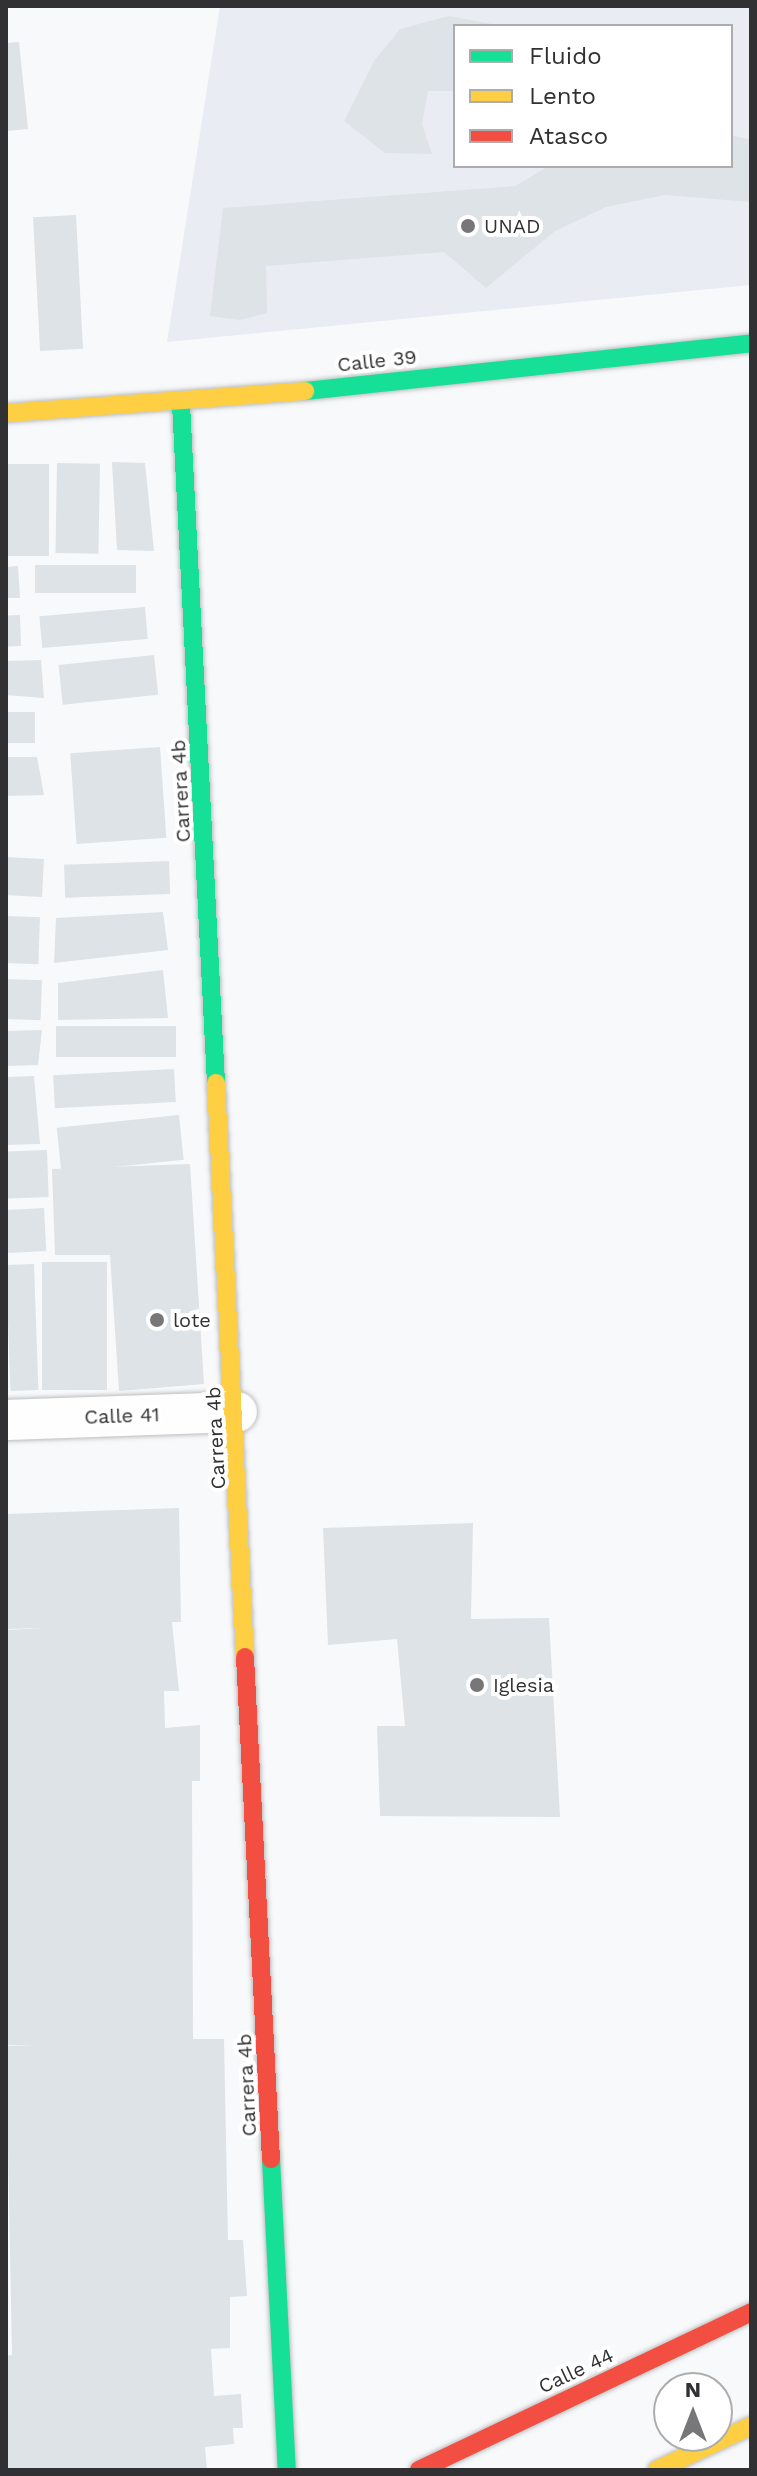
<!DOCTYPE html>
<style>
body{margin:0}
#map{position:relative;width:757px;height:2476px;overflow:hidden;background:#f8f9fb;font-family:"Work Sans",sans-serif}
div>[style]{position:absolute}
.built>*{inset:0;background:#eaecf3}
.building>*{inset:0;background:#dee3e7;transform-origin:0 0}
.roads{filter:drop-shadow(0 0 2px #bdbebf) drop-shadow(0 0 2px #bdbebf)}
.street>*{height:40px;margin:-20px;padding:0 20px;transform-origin:20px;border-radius:20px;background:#fefefe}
.fast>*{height:18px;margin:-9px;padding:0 9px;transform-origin:9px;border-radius:9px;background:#16e098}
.slow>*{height:18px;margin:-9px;padding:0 9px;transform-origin:9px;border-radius:9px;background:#ffcf43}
.jam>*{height:18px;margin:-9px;padding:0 9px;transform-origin:9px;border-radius:9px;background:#f24e42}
.dots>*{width:22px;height:22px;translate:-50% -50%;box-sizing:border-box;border:4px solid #fff;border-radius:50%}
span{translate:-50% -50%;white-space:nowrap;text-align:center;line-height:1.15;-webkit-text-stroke:8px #fff;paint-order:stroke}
.poi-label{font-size:20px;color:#313133}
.left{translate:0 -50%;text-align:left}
.street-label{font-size:20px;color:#313133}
.frame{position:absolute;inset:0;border:8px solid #313133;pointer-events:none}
.legend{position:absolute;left:453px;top:24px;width:280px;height:144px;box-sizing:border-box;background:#fff;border:2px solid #adadad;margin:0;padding:10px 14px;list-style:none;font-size:24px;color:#313133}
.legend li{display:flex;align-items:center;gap:16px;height:40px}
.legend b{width:40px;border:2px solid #adadad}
.north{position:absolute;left:653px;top:2372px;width:80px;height:80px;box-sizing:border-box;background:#fff;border:2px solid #adadad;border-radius:50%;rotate:0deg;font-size:22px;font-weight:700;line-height:32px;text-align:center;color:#313133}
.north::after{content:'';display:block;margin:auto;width:28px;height:36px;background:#777779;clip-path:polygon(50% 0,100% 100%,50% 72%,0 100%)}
</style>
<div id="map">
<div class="built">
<i style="clip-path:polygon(evenodd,220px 6px,751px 6px,751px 285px,167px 342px,220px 6px,455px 26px,731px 26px,731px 166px,455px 166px,455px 26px)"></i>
</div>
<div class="building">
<i style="clip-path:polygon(449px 16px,503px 26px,455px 26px,455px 91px,428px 91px,422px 124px,432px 154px,385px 153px,344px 121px,374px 61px,400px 29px)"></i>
<i style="clip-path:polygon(19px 42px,28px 129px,6px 131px,6px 43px)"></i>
<i style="clip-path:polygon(731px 135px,751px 140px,751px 202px,665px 195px,606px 207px,555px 231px,486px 288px,444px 252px,266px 266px,267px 313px,240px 320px,210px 316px,223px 208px,515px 186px,549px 166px,731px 166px)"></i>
<i style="left:76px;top:215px;width:134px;height:43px;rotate:87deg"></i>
<i style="clip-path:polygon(112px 462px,145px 463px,154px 551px,117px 550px)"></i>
<i style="left:57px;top:463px;width:43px;height:90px;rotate:1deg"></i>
<i style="left:6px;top:464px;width:43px;height:92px"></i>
<i style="left:136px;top:565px;width:28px;height:101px;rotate:90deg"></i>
<i style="clip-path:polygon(18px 566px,20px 598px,6px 598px,6px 567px)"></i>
<i style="left:145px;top:607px;width:32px;height:106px;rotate:85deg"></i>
<i style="left:20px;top:615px;width:31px;height:14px;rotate:88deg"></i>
<i style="left:154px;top:655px;width:40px;height:96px;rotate:84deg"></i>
<i style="clip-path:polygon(41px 660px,44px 698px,6px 695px,6px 661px)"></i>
<i style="left:35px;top:712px;width:31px;height:29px;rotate:90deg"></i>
<i style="left:160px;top:747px;width:91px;height:90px;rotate:86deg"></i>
<i style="clip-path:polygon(6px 757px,37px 757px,44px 795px,6px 796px)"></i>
<i style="left:44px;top:859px;width:38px;height:38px;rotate:93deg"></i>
<i style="left:169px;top:861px;width:33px;height:105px;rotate:88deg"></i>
<i style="clip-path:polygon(163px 912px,168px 950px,54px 963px,56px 918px)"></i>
<i style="left:6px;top:916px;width:34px;height:47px;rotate:2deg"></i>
<i style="clip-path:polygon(163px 970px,168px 1018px,58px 1020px,58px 983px)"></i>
<i style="left:6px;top:979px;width:36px;height:40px;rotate:2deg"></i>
<i style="left:176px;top:1026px;width:31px;height:120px;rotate:90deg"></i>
<i style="clip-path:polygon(42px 1030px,38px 1065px,6px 1066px,6px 1031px)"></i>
<i style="left:174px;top:1069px;width:33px;height:121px;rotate:87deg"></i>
<i style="clip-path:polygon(34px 1076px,40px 1144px,6px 1145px,6px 1077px)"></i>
<i style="left:179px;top:1115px;width:45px;height:123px;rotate:84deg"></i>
<i style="left:47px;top:1150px;width:47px;height:41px;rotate:88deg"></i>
<i style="clip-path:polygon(190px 1164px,204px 1384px,119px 1391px,110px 1255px,55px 1255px,52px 1169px)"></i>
<i style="left:44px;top:1208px;width:43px;height:38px;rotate:87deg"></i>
<i style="left:42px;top:1262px;width:65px;height:128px"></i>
<i style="left:34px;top:1264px;width:126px;height:28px;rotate:88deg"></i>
<i style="clip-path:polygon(179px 1508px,181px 1622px,172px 1622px,179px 1691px,164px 1691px,165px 1728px,200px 1725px,200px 1781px,192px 1781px,193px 2039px,224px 2039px,228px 2240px,243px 2240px,247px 2296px,230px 2297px,230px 2348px,211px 2349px,214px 2396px,241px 2394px,243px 2428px,233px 2428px,234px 2444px,205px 2447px,207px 2470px,6px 2470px,6px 2356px,12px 2355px,6px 2046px,34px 2045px,6px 2045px,6px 1630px,46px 1628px,6px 1629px,6px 1514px)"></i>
<i style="clip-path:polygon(473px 1523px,471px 1619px,549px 1618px,560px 1817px,380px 1816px,377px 1726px,405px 1726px,397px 1639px,328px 1645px,323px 1528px)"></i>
</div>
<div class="roads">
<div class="street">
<i style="left:6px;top:1420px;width:231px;rotate:-2deg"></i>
</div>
<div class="fast">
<i style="left:305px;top:391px;width:449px;rotate:-6.1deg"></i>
<i style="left:181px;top:404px;width:680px;rotate:87.05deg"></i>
<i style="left:271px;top:2159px;width:311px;rotate:87.1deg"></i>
</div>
<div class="slow">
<i style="left:6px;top:413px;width:300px;rotate:-4.2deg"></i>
<i style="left:216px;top:1083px;width:575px;rotate:87.11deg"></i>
<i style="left:657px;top:2470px;width:104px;rotate:-25.1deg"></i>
</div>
<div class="jam">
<i style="left:245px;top:1657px;width:503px;rotate:87.04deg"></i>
<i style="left:419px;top:2470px;width:368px;rotate:-25.4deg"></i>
</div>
</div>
<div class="dots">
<i style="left:468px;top:226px;background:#777779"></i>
<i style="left:157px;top:1320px;background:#777779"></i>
<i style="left:477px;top:1685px;background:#777779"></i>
</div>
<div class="poi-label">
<span class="left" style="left:484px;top:226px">UNAD</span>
<span class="left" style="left:173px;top:1320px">lote</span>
<span class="left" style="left:493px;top:1685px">Iglesia</span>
</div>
<div class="street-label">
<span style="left:377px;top:361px;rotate:-6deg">Calle 39</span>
<span style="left:181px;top:791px;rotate:-93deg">Carrera 4b</span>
<span style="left:122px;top:1416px;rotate:-2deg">Calle 41</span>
<span style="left:216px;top:1438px;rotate:-93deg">Carrera 4b</span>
<span style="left:247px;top:2085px;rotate:-93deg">Carrera 4b</span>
<span style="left:576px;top:2371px;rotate:-25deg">Calle 44</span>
</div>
<div class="frame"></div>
<ul class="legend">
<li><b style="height:10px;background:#16e098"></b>Fluido</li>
<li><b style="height:10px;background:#ffcf43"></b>Lento</li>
<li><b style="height:10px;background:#f24e42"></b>Atasco</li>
</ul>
<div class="north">N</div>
</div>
